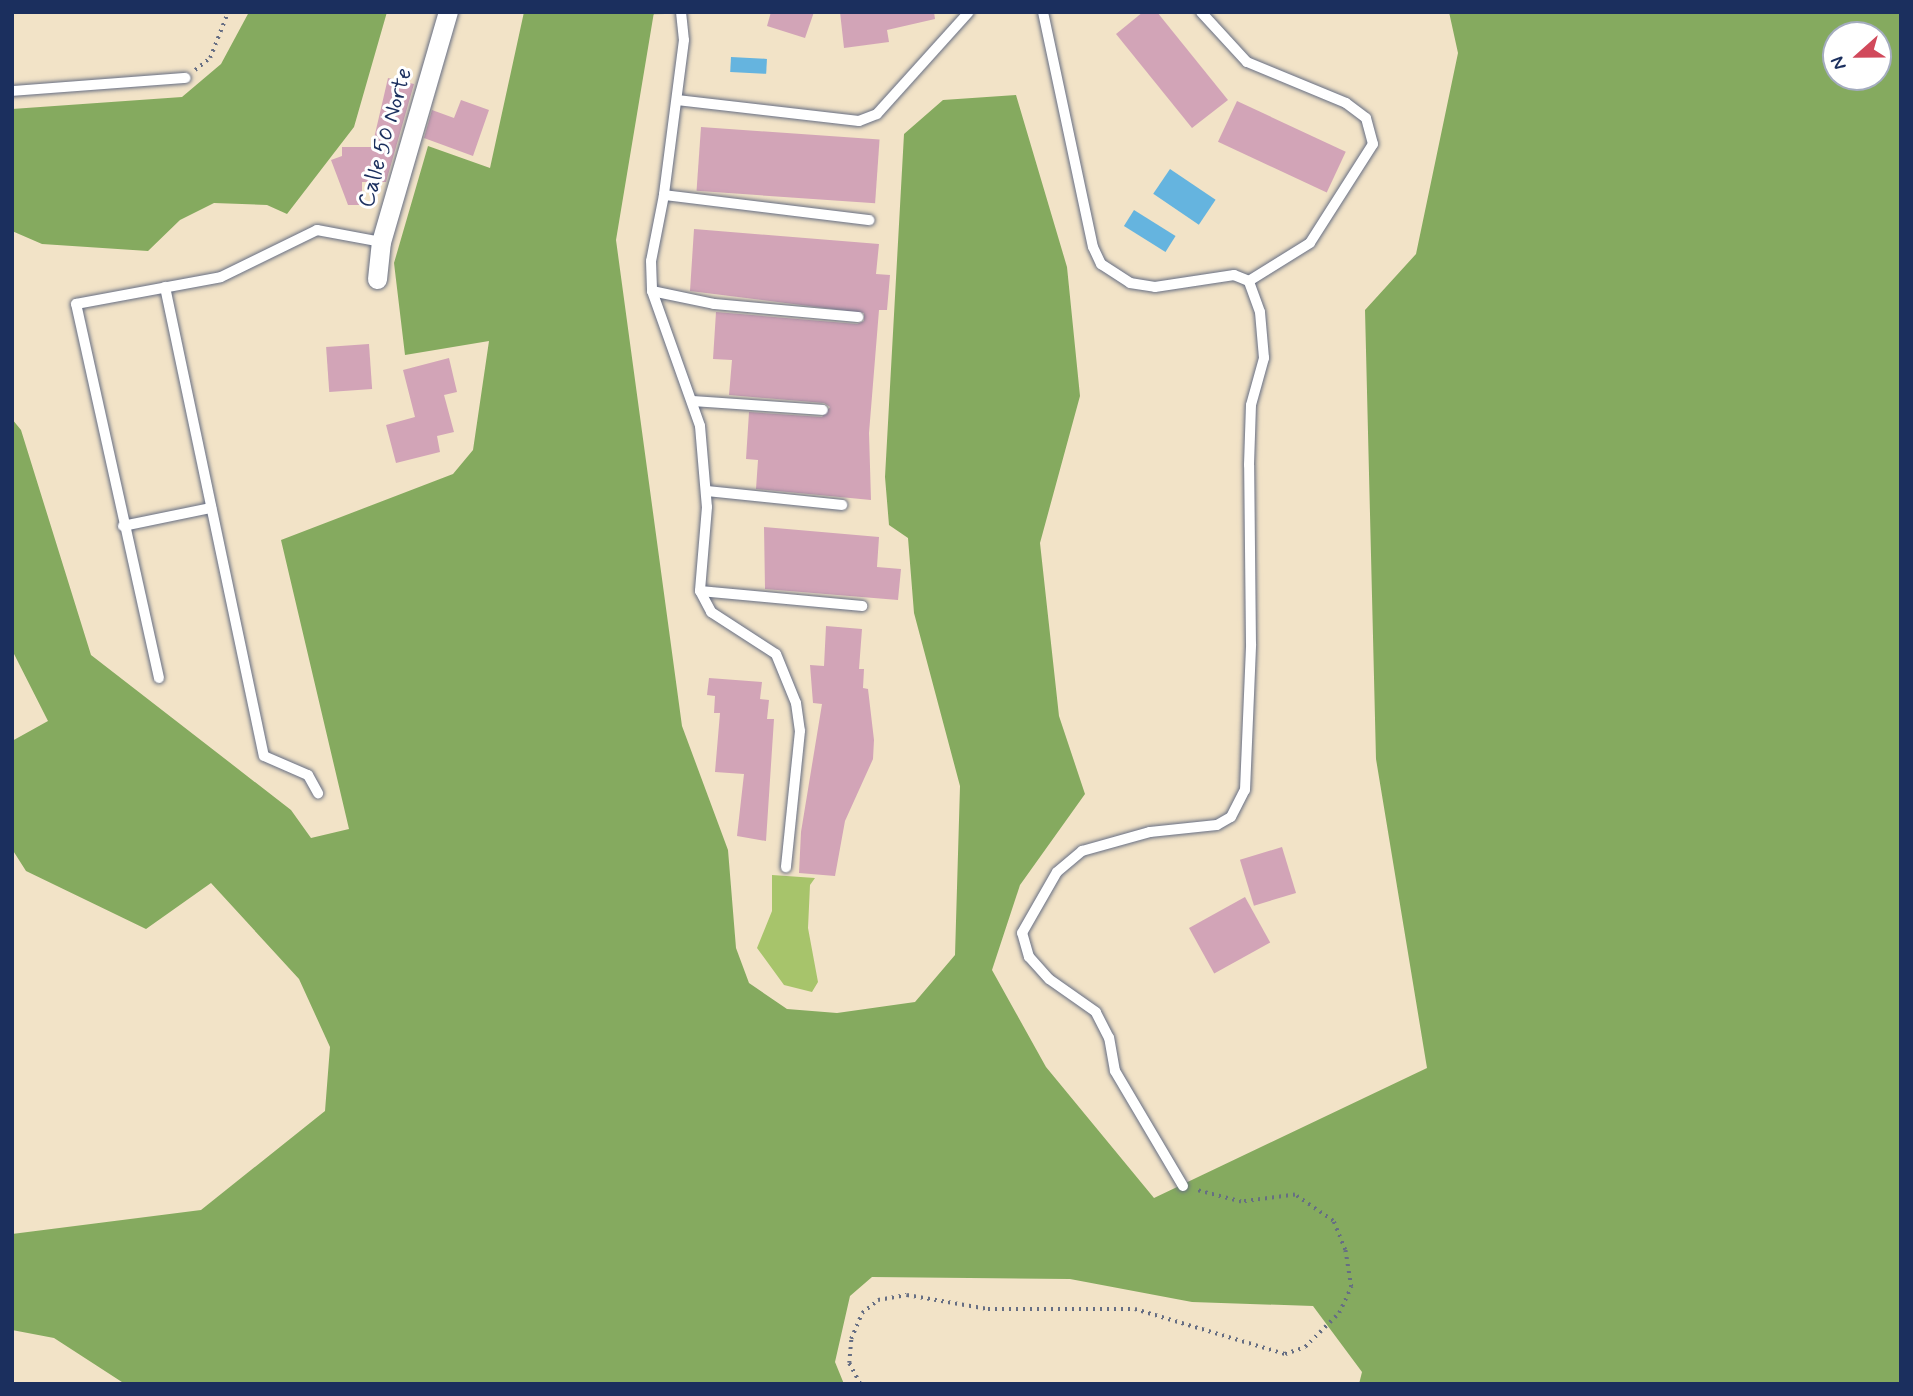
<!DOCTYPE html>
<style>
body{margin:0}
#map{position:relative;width:1913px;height:1396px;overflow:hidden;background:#f2e3c7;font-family:Mynerve,sans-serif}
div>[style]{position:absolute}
.green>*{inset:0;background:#a7c46b}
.forest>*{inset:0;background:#85aa5f}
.water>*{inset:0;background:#65b4df;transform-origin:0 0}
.building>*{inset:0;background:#d2a4b7;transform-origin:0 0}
.path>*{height:3.5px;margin-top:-1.75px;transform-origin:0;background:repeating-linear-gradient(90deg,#666e83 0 2px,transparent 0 7px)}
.roads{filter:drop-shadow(0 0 2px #666e83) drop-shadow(0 0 2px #666e83)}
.service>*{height:10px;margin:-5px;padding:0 5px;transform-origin:5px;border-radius:5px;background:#fff}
.minor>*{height:19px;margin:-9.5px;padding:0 9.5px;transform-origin:9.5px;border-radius:9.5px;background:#fff}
span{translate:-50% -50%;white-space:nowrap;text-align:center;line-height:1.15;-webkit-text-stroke:6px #fff;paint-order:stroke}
.street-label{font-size:23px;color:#1b2f5e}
.frame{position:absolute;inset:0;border:14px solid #1b2f5e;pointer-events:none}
.north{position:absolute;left:1822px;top:21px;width:70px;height:70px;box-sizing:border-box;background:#fff;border:2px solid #a4acbf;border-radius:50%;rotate:249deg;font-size:19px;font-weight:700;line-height:28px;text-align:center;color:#1b2f5e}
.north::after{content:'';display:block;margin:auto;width:24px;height:32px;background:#d1495b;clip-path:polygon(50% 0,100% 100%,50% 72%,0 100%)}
</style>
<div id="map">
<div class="green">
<i style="clip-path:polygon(772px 875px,815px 878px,810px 885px,808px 928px,818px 982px,812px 992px,784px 985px,757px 948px,772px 911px)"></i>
</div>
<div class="forest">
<i style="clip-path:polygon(249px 12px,387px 12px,354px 127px,287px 214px,267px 205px,214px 203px,180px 220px,148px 251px,42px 244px,12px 231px,12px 109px,182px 97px,221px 64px)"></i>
<i style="clip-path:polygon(evenodd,524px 12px,654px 12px,616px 240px,682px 726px,728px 850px,736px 948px,749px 983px,787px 1009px,837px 1013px,915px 1002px,955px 955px,960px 786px,914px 613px,908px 538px,889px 525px,885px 477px,904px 134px,943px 100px,1016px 95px,1067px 267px,1080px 396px,1040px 543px,1059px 716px,1085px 794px,1020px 885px,992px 970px,1046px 1067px,1154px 1198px,1427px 1068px,1376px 759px,1365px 310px,1416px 254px,1458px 53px,1449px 12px,1901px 12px,1901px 1384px,1359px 1384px,1362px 1372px,1313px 1306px,1192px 1302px,1070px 1279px,872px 1277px,850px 1296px,835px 1362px,844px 1384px,125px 1384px,54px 1338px,12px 1330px,12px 1234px,201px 1210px,325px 1111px,330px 1047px,299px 979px,211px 883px,146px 929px,26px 871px,12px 849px,12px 741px,48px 721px,12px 650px,12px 419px,21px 430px,91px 655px,291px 810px,311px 838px,349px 829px,281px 540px,453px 474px,473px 450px,489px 341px,405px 355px,394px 263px,428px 146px,490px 168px,524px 12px,1836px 35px,1878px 35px,1878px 77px,1836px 77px,1836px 35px)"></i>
</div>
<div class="water">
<i style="left:731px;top:57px;width:36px;height:15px;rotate:3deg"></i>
<i style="left:1170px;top:169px;width:55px;height:30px;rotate:34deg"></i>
<i style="left:1134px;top:210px;width:49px;height:19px;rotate:32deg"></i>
</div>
<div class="building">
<i style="clip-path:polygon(771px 12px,814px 12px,805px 38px,767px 26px)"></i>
<i style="clip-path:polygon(840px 12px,934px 12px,935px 19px,887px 30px,889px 42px,844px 48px)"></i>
<i style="clip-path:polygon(1143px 12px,1157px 12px,1228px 100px,1192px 128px,1116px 34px)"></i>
<i style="clip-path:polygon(388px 78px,414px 84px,386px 182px,362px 182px,362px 205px,348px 205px,331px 160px,342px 156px,342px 147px,372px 147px)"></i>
<i style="clip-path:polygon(461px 100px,489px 110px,473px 156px,424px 138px,432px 110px,454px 118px)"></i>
<i style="left:1237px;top:101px;width:120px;height:45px;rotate:25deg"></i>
<i style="left:701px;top:127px;width:179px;height:64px;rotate:4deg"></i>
<i style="clip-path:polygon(694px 229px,879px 244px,876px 274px,890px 275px,887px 310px,879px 310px,869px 433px,871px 500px,756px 489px,758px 460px,746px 459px,749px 412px,822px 417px,830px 407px,824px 403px,729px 395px,732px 360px,713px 359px,716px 312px,857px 324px,864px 321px,864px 313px,690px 291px)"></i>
<i style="left:369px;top:344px;width:45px;height:43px;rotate:86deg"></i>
<i style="clip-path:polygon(449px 358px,457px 392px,444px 395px,454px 432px,437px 436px,440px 452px,396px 463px,386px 425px,415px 417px,403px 370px)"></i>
<i style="clip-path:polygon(764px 527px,879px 537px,877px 567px,901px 569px,898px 600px,765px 589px)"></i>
<i style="clip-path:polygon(826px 626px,862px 629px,859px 669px,864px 669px,863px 688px,868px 689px,874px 740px,873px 759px,845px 821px,835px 876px,799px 873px,801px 832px,822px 704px,813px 703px,810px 665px,824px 666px)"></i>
<i style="clip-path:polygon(709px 678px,762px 682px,760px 699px,769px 700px,767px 719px,774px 719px,766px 841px,737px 836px,744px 774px,715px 772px,720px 713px,714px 713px,715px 696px,707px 695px)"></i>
<i style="left:1282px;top:847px;width:48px;height:44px;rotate:73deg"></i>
<i style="left:1245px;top:897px;width:52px;height:64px;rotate:61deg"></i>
</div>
<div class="path">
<i style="left:195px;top:70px;width:19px;rotate:-39deg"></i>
<i style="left:210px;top:58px;width:49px;rotate:-68.6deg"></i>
<i style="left:860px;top:1384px;width:24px;rotate:-118deg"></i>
<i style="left:849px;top:1363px;width:24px;rotate:-85deg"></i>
<i style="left:851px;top:1339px;width:28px;rotate:-67deg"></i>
<i style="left:862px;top:1313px;width:21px;rotate:-39deg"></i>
<i style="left:878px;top:1300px;width:29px;rotate:-10deg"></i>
<i style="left:907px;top:1295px;width:82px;rotate:9.8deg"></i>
<i style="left:988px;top:1309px;width:147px"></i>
<i style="left:1135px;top:1309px;width:157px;rotate:16.7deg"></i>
<i style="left:1285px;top:1354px;width:21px;rotate:-19deg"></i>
<i style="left:1305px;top:1347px;width:48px;rotate:-45deg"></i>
<i style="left:1339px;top:1313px;width:29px;rotate:-65deg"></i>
<i style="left:1351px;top:1287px;width:37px;rotate:-99deg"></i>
<i style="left:1345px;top:1250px;width:31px;rotate:-112deg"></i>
<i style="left:1333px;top:1221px;width:46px;rotate:-145.6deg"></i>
<i style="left:1295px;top:1195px;width:54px;rotate:172.6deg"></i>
<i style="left:1241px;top:1202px;width:48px;rotate:-165.4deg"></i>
</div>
<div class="roads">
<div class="service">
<i style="left:681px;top:12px;width:28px;rotate:84deg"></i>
<i style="left:684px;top:40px;width:156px;rotate:97.4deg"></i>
<i style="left:664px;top:195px;width:67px;rotate:101.1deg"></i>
<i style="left:651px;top:261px;width:30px;rotate:88deg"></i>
<i style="left:652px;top:291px;width:143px;rotate:70.4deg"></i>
<i style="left:700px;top:426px;width:81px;rotate:85.1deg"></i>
<i style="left:707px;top:507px;width:84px;rotate:94.8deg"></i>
<i style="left:700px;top:591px;width:24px;rotate:62deg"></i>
<i style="left:711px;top:612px;width:77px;rotate:32.9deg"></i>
<i style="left:776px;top:654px;width:53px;rotate:67.8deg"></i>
<i style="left:796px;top:703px;width:28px;rotate:82deg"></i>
<i style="left:800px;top:731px;width:137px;rotate:95.9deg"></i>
<i style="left:1043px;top:12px;width:240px;rotate:78deg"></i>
<i style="left:1093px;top:247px;width:19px;rotate:65deg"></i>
<i style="left:1101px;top:264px;width:35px;rotate:33deg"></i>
<i style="left:1130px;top:283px;width:25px;rotate:9deg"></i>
<i style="left:1155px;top:287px;width:80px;rotate:-8.6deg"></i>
<i style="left:1234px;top:275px;width:16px;rotate:22deg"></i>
<i style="left:1201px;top:12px;width:68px;rotate:47.4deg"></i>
<i style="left:1247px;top:62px;width:107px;rotate:22.5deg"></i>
<i style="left:1346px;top:103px;width:25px;rotate:37deg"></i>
<i style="left:1366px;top:118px;width:27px;rotate:75deg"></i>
<i style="left:1373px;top:144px;width:117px;rotate:122.5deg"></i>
<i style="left:1310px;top:243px;width:72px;rotate:148.1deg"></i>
<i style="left:12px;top:91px;width:174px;rotate:-4.3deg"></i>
<i style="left:677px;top:100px;width:183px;rotate:6.6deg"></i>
<i style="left:859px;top:121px;width:19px;rotate:-21deg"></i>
<i style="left:877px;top:114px;width:137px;rotate:-48deg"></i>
<i style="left:664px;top:195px;width:207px;rotate:7deg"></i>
<i style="left:165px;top:287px;width:479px;rotate:78.1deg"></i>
<i style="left:264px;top:756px;width:48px;rotate:23.4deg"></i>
<i style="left:308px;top:775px;width:21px;rotate:61deg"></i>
<i style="left:652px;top:291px;width:63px;rotate:11.8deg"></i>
<i style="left:714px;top:304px;width:145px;rotate:5.2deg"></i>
<i style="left:694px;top:401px;width:129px;rotate:4deg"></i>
<i style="left:707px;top:491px;width:136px;rotate:5.9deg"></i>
<i style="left:123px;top:526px;width:90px;rotate:-11.6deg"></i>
<i style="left:700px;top:591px;width:163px;rotate:5.3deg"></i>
<i style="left:159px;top:678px;width:383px;rotate:-102.5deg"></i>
<i style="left:76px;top:304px;width:147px;rotate:-10.5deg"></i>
<i style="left:221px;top:277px;width:107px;rotate:-26.1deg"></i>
<i style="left:317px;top:230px;width:65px;rotate:10.6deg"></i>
<i style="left:1183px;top:1186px;width:134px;rotate:-120.6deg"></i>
<i style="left:1115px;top:1071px;width:34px;rotate:-100deg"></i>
<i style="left:1109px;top:1038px;width:29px;rotate:-117deg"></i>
<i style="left:1096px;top:1012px;width:57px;rotate:-144.9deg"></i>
<i style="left:1049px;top:979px;width:30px;rotate:-132deg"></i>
<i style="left:1029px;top:957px;width:25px;rotate:-106deg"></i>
<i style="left:1022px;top:933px;width:70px;rotate:-60.2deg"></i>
<i style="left:1057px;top:872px;width:33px;rotate:-40deg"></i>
<i style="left:1082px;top:851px;width:71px;rotate:-15.6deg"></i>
<i style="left:1150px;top:832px;width:67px;rotate:-6deg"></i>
<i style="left:1217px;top:825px;width:16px;rotate:-30deg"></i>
<i style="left:1231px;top:817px;width:30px;rotate:-63deg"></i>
<i style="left:1245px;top:790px;width:146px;rotate:-87.6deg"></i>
<i style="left:1251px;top:644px;width:179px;rotate:-90.6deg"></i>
<i style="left:1249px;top:465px;width:60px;rotate:-88.1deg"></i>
<i style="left:1251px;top:405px;width:49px;rotate:-74.5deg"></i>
<i style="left:1264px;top:358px;width:46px;rotate:-95deg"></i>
<i style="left:1260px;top:312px;width:33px;rotate:-110deg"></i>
</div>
<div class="minor">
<i style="left:377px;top:279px;width:37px;rotate:-84deg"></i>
<i style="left:381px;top:242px;width:240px;rotate:-73.8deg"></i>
</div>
</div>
<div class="street-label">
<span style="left:386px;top:138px;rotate:-74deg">Calle 50 Norte</span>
</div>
<div class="frame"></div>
<div class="north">N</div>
</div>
